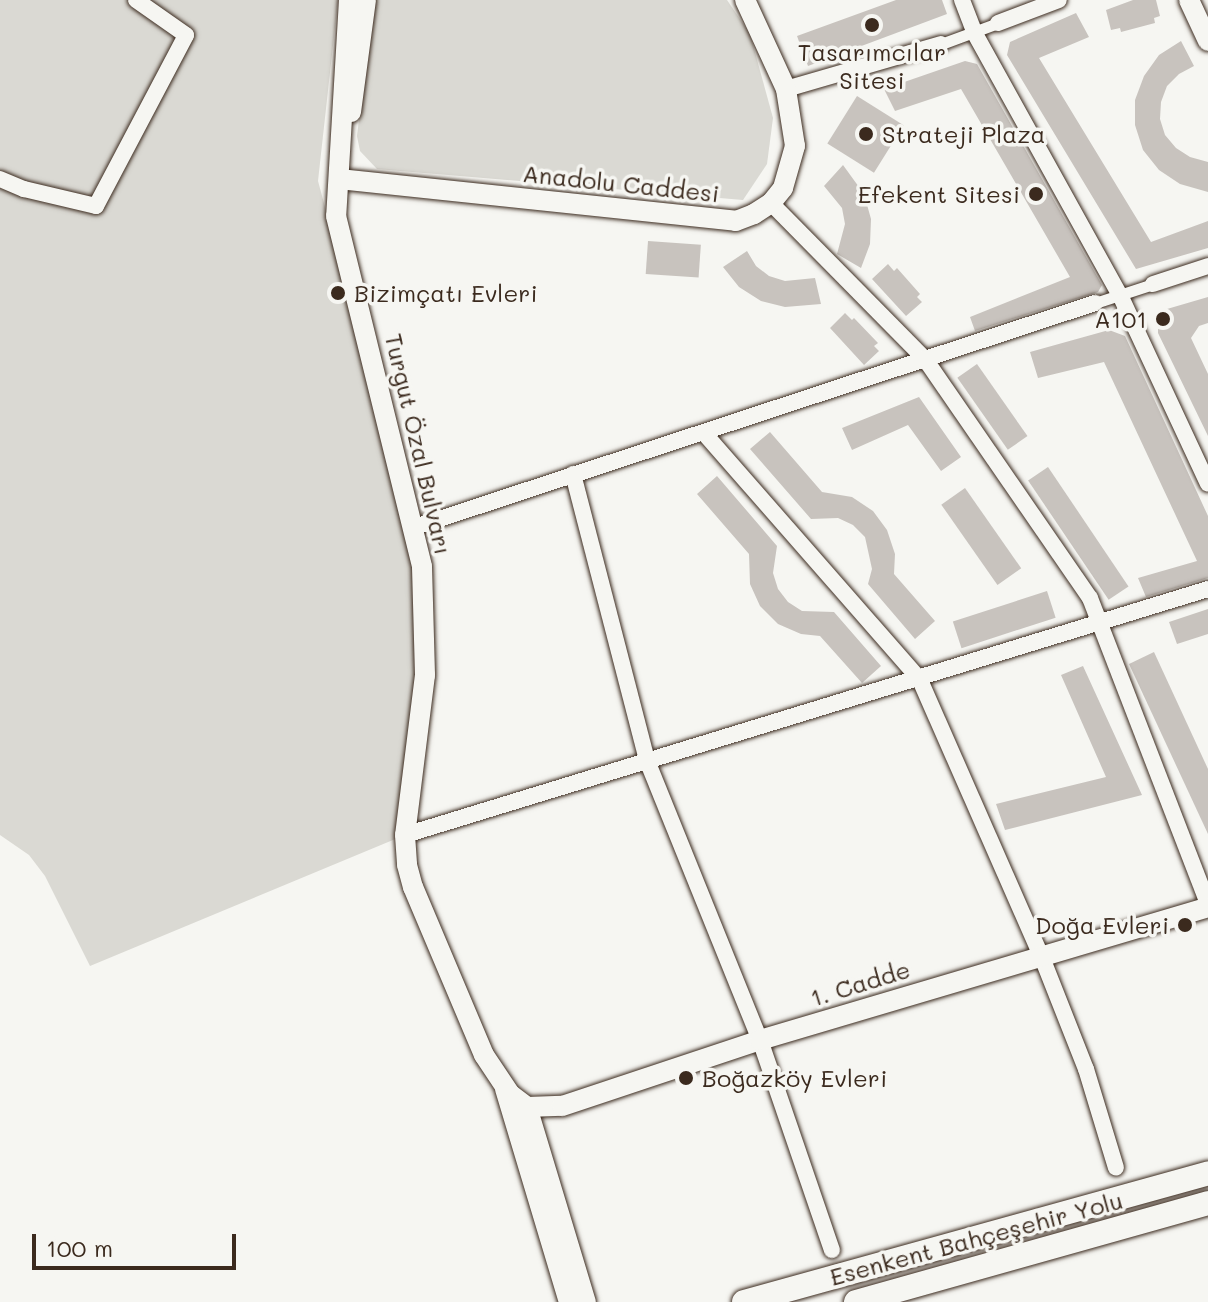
<!DOCTYPE html>
<meta charset="utf-8">
<style>
body{margin:0}
#map{position:relative;width:1208px;height:1302px;overflow:hidden;background:#f6f6f2;font-family:Mali,sans-serif}
div>[style]{position:absolute}
.green>*{inset:0;background:#dad9d3}
.building>*{inset:0;background:#c8c3be;transform-origin:0 0}
.roads{filter:drop-shadow(0 0 2px #3b2a1e) drop-shadow(0 0 2px #3b2a1e)}
.pedestrian>*{height:11px;margin:-5.5px;padding:0 5.5px;transform-origin:5.5px;border-radius:5.5px;background:#f6f6f2}
.minor>*{height:16px;margin:-8px;padding:0 8px;transform-origin:8px;border-radius:8px;background:#f6f6f2}
.tertiary>*{height:20px;margin:-10px;padding:0 10px;transform-origin:10px;border-radius:10px;background:#f6f6f2}
.primary>*{height:24px;margin:-12px;padding:0 12px;transform-origin:12px;border-radius:12px;background:#f6f6f2}
.dots>*{width:22px;height:22px;translate:-50% -50%;box-sizing:border-box;border:4px solid #f6f6f2;border-radius:50%}
span{translate:-50% -50%;white-space:nowrap;text-align:center;line-height:1.15;-webkit-text-stroke:7px #f6f6f2;paint-order:stroke}
.poi-label{font-size:24px;color:#3b2a1e}
.left{translate:0 -50%;text-align:left}
.right{translate:-100% -50%;text-align:right}
.street-label{font-size:24px;color:#3b2a1e}
.scale{position:absolute;left:32px;top:1234px;width:204px;height:36px;box-sizing:border-box;border:4px solid #3b2a1e;border-top:0;padding-left:10px;font-size:24px;line-height:28px;white-space:nowrap;color:#3b2a1e;-webkit-text-stroke:6px #f6f6f2;paint-order:stroke}
</style>
<div id="map">
<div class="green">
<i style="clip-path:polygon(0 0,338px 0,318px 181px,422px 567px,405px 835px,90px 966px,45px 876px,29px 855px,0 835px)"></i>
<i style="clip-path:polygon(374px 0,727px 0,750px 34px,773px 118px,767px 164px,743px 200px,377px 169px,360px 151px,357px 136px)"></i>
</div>
<div class="building">
<i style="clip-path:polygon(896px 0,942px 0,947px 14px,808px 66px,797px 36px)"></i>
<i style="clip-path:polygon(1133px 0,1156px 0,1160px 16px,1154px 18px,1155px 23px,1121px 32px,1120px 28px,1111px 30px,1106px 10px)"></i>
<i style="clip-path:polygon(1076px 13px,1089px 37px,1039px 58px,1151px 242px,1208px 221px,1208px 248px,1136px 269px,1007px 55px,1010px 42px)"></i>
<i style="clip-path:polygon(1181px 41px,1194px 66px,1179px 74px,1167px 86px,1161px 102px,1160px 119px,1165px 135px,1176px 148px,1190px 157px,1208px 162px,1208px 192px,1180px 184px,1159px 170px,1143px 150px,1135px 125px,1135px 100px,1144px 76px,1159px 55px)"></i>
<i style="clip-path:polygon(965px 61px,977px 64px,1102px 285px,1098px 292px,975px 331px,970px 317px,1070px 277px,961px 89px,895px 111px,884px 89px)"></i>
<i style="left:857px;top:96px;width:55px;height:56px;rotate:32deg"></i>
<i style="clip-path:polygon(843px 165px,864px 194px,871px 219px,870px 244px,861px 268px,837px 254px,845px 224px,842px 208px,824px 186px)"></i>
<i style="left:648px;top:241px;width:53px;height:33px;rotate:4deg"></i>
<i style="clip-path:polygon(747px 251px,756px 266px,769px 276px,785px 281px,815px 278px,821px 304px,785px 307px,761px 301px,739px 287px,723px 267px)"></i>
<i style="clip-path:polygon(888px 264px,894px 271px,897px 268px,920px 294px,917px 297px,922px 302px,906px 316px,872px 279px)"></i>
<i style="clip-path:polygon(1208px 297px,1208px 323px,1199px 326px,1191px 338px,1208px 374px,1208px 436px,1158px 333px,1158px 325px,1167px 309px)"></i>
<i style="clip-path:polygon(845px 313px,852px 320px,854px 318px,878px 343px,874px 346px,879px 351px,864px 365px,830px 328px)"></i>
<i style="clip-path:polygon(1109px 330px,1125px 336px,1208px 516px,1208px 578px,1146px 597px,1138px 578px,1197px 561px,1104px 362px,1038px 378px,1030px 352px)"></i>
<i style="left:977px;top:364px;width:88px;height:24px;rotate:55deg"></i>
<i style="clip-path:polygon(919px 397px,961px 457px,941px 471px,908px 425px,852px 450px,842px 428px)"></i>
<i style="clip-path:polygon(770px 432px,822px 492px,852px 497px,873px 511px,887px 530px,895px 554px,894px 574px,935px 621px,915px 639px,868px 584px,872px 569px,865px 537px,853px 525px,838px 518px,811px 519px,750px 449px)"></i>
<i style="left:1048px;top:467px;width:144px;height:24px;rotate:56deg"></i>
<i style="clip-path:polygon(717px 476px,777px 546px,773px 573px,778px 589px,788px 602px,802px 611px,834px 612px,881px 666px,862px 683px,820px 636px,801px 634px,778px 624px,760px 606px,750px 584px,749px 554px,697px 494px)"></i>
<i style="left:965px;top:488px;width:98px;height:29px;rotate:55deg"></i>
<i style="left:1047px;top:591px;width:28px;height:99px;rotate:72deg"></i>
<i style="clip-path:polygon(1208px 609px,1208px 634px,1177px 644px,1169px 622px)"></i>
<i style="clip-path:polygon(1154px 652px,1208px 769px,1208px 834px,1129px 664px)"></i>
<i style="clip-path:polygon(1083px 666px,1142px 795px,1005px 830px,996px 804px,1106px 777px,1061px 675px)"></i>
</div>
<div class="roads">
<div class="pedestrian">
<i style="left:941px;top:44px;width:61px;rotate:-20.2deg"></i>
<i style="left:1095px;top:303px;width:61px;rotate:-18.1deg"></i>
</div>
<div class="minor">
<i style="left:962px;top:0;width:34px;rotate:69deg"></i>
<i style="left:974px;top:32px;width:301px;rotate:61deg"></i>
<i style="left:1120px;top:295px;width:208px;rotate:65deg"></i>
<i style="left:998px;top:23px;width:65px;rotate:-20.7deg"></i>
<i style="left:786px;top:89px;width:161px;rotate:-16.2deg"></i>
<i style="left:0;top:179px;width:26px;rotate:23deg"></i>
<i style="left:24px;top:189px;width:74px;rotate:13.3deg"></i>
<i style="left:96px;top:206px;width:193px;rotate:-62.2deg"></i>
<i style="left:186px;top:35px;width:61px;rotate:-145deg"></i>
<i style="left:771px;top:203px;width:219px;rotate:45.4deg"></i>
<i style="left:925px;top:359px;width:290px;rotate:55.4deg"></i>
<i style="left:1090px;top:598px;width:328px;rotate:68.9deg"></i>
<i style="left:1153px;top:284px;width:58px;rotate:-18.1deg"></i>
<i style="left:704px;top:433px;width:328px;rotate:48.8deg"></i>
<i style="left:920px;top:680px;width:300px;rotate:66.3deg"></i>
<i style="left:1041px;top:955px;width:123px;rotate:68.5deg"></i>
<i style="left:1086px;top:1069px;width:103px;rotate:73.1deg"></i>
<i style="left:573px;top:474px;width:299px;rotate:75.5deg"></i>
<i style="left:648px;top:763px;width:299px;rotate:68deg"></i>
<i style="left:760px;top:1040px;width:222px;rotate:71.1deg"></i>
<i style="left:415px;top:527px;width:716px;rotate:-18.23deg"></i>
<i style="left:405px;top:835px;width:840px;rotate:-17.03deg"></i>
</div>
<div class="tertiary">
<i style="left:349px;top:0;width:216px;rotate:93.4deg"></i>
<i style="left:336px;top:216px;width:361px;rotate:76.2deg"></i>
<i style="left:422px;top:567px;width:108px;rotate:88.4deg"></i>
<i style="left:425px;top:675px;width:161px;rotate:97.1deg"></i>
<i style="left:405px;top:835px;width:30px;rotate:86deg"></i>
<i style="left:407px;top:865px;width:23px;rotate:75deg"></i>
<i style="left:413px;top:887px;width:182px;rotate:67.1deg"></i>
<i style="left:484px;top:1055px;width:47px;rotate:56.3deg"></i>
<i style="left:510px;top:1094px;width:21px;rotate:37deg"></i>
<i style="left:527px;top:1107px;width:204px;rotate:73.2deg"></i>
<i style="left:1189px;top:0;width:45px;rotate:65.1deg"></i>
<i style="left:351px;top:112px;width:113px;rotate:-82.4deg"></i>
<i style="left:339px;top:179px;width:399px;rotate:6deg"></i>
<i style="left:736px;top:221px;width:19px;rotate:-21deg"></i>
<i style="left:754px;top:214px;width:20px;rotate:-33deg"></i>
<i style="left:771px;top:203px;width:19px;rotate:-51deg"></i>
<i style="left:783px;top:188px;width:44px;rotate:-74.1deg"></i>
<i style="left:795px;top:146px;width:58px;rotate:-99deg"></i>
<i style="left:786px;top:89px;width:98px;rotate:-114.7deg"></i>
<i style="left:505px;top:1089px;width:222px;rotate:73.3deg"></i>
<i style="left:527px;top:1107px;width:35px;rotate:-2deg"></i>
<i style="left:562px;top:1106px;width:209px;rotate:-18.4deg"></i>
<i style="left:760px;top:1040px;width:467px;rotate:-16.5deg"></i>
</div>
<div class="primary">
<i style="left:744px;top:1302px;width:482px;rotate:-15.5deg"></i>
<i style="left:856px;top:1302px;width:366px;rotate:-15.7deg"></i>
</div>
</div>
<div class="dots">
<i style="left:872px;top:25px;background:#3b2a1e"></i>
<i style="left:866px;top:134px;background:#3b2a1e"></i>
<i style="left:1036px;top:194px;background:#3b2a1e"></i>
<i style="left:338px;top:293px;background:#3b2a1e"></i>
<i style="left:1163px;top:319px;background:#3b2a1e"></i>
<i style="left:1185px;top:925px;background:#3b2a1e"></i>
<i style="left:686px;top:1078px;background:#3b2a1e"></i>
</div>
<div class="poi-label">
<span style="left:872px;top:66px">Tasarımcılar<br>Sitesi</span>
<span class="left" style="left:882px;top:134px">Strateji Plaza</span>
<span class="right" style="left:1020px;top:194px">Efekent Sitesi</span>
<span class="left" style="left:354px;top:293px">Bizimçatı Evleri</span>
<span class="right" style="left:1147px;top:319px">A101</span>
<span class="right" style="left:1169px;top:925px">Doğa Evleri</span>
<span class="left" style="left:702px;top:1078px">Boğazköy Evleri</span>
</div>
<div class="street-label">
<span style="left:621px;top:183px;rotate:6deg">Anadolu Caddesi</span>
<span style="left:419px;top:444px;rotate:77deg">Turgut Özal Bulvarı</span>
<span style="left:860px;top:983px;rotate:-17deg">1. Cadde</span>
<span style="left:976px;top:1238px;rotate:-15deg">Esenkent Bahçeşehir Yolu</span>
</div>
<div class="scale">100 m</div>
</div>
